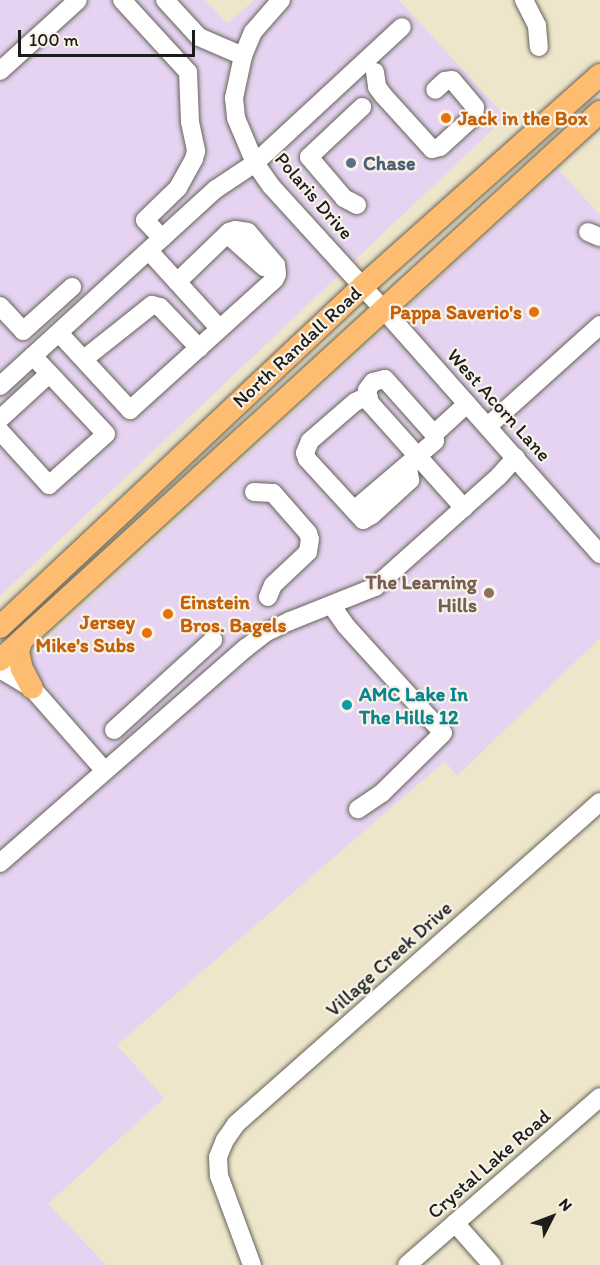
<!DOCTYPE html>
<style>
body{margin:0}
#map{position:relative;width:600px;height:1265px;overflow:hidden;background:#eee6cb;font-family:Itim,sans-serif}
div>[style]{position:absolute}
.built>*{inset:0;background:#e5d3f1}
.roads{filter:drop-shadow(0 0 2px #666359) drop-shadow(0 0 2px #666359)}
.minor>*{height:18px;margin:-9px;padding:0 9px;transform-origin:9px;border-radius:9px;background:#fff}
.major>*{height:22px;margin:-11px;padding:0 11px;transform-origin:11px;border-radius:11px;background:#fdbc70}
.dots>*{width:16px;height:16px;translate:-50% -50%;box-sizing:border-box;border:3px solid #f7f3e8;border-radius:50%}
span{translate:-50% -50%;white-space:nowrap;text-align:center;line-height:1.15;-webkit-text-stroke:4.5px #f7f3e8;paint-order:stroke}
.food-label{font-size:20px;color:#c56008;font-weight:700}
.left{translate:0 -50%;text-align:left}
.right{translate:-100% -50%;text-align:right}
.service-label{font-size:20px;color:#4e5e75;font-weight:700}
.street-label{font-size:20px;color:#1c1c1c}
.education-label{font-size:20px;color:#785e54;font-weight:700}
.culture-label{font-size:20px;color:#0d838f;font-weight:700}
.north{position:absolute;left:522px;top:1187px;width:60px;height:60px;-webkit-text-stroke:4px #f7f3e8;paint-order:stroke;rotate:48deg;font-size:16px;font-weight:700;line-height:24px;text-align:center;color:#1c1c1c}
.north::after{content:'';display:block;margin:auto;width:21px;height:27px;background:#1c1c1c;clip-path:polygon(50% 0,100% 100%,50% 72%,0 100%)}
.scale{position:absolute;left:18px;top:30px;width:177px;height:27px;box-sizing:border-box;border:3px solid #1c1c1c;border-top:0;padding-left:8px;font-size:18px;line-height:21px;white-space:nowrap;color:#1c1c1c;-webkit-text-stroke:4px #f7f3e8;paint-order:stroke}
</style>
<div id="map">
<div class="built">
<i style="clip-path:polygon(0 0,205px 0,227px 23px,255px 0,399px 0,506px 117px,0 596px)"></i>
<i style="clip-path:polygon(558px 169px,600px 215px,600px 638px,457px 776px,445px 761px,117px 1045px,164px 1098px,48px 1204px,106px 1265px,0 1265px,0 682px)"></i>
</div>
<div class="roads">
<div class="minor">
<i style="left:122px;top:0;width:98px;rotate:47.5deg"></i>
<i style="left:188px;top:72px;width:50px;rotate:87.7deg"></i>
<i style="left:190px;top:122px;width:30px;rotate:78deg"></i>
<i style="left:196px;top:151px;width:8px;rotate:104deg"></i>
<i style="left:194px;top:159px;width:33px;rotate:119deg"></i>
<i style="left:178px;top:188px;width:46px;rotate:135.9deg"></i>
<i style="left:145px;top:220px;width:25px;rotate:47deg"></i>
<i style="left:165px;top:0;width:50px;rotate:47.4deg"></i>
<i style="left:199px;top:37px;width:48px;rotate:23.4deg"></i>
<i style="left:281px;top:0;width:43px;rotate:131.2deg"></i>
<i style="left:253px;top:32px;width:26px;rotate:113deg"></i>
<i style="left:243px;top:56px;width:43px;rotate:102.1deg"></i>
<i style="left:234px;top:98px;width:20px;rotate:84deg"></i>
<i style="left:236px;top:118px;width:49px;rotate:67.1deg"></i>
<i style="left:255px;top:163px;width:29px;rotate:55deg"></i>
<i style="left:272px;top:187px;width:166px;rotate:47.7deg"></i>
<i style="left:384px;top:310px;width:326px;rotate:48.5deg"></i>
<i style="left:524px;top:0;width:29px;rotate:63deg"></i>
<i style="left:537px;top:26px;width:21px;rotate:85deg"></i>
<i style="left:0;top:71px;width:105px;rotate:-42.3deg"></i>
<i style="left:375px;top:72px;width:15px;rotate:82deg"></i>
<i style="left:377px;top:87px;width:10px;rotate:53deg"></i>
<i style="left:383px;top:95px;width:73px;rotate:47.8deg"></i>
<i style="left:432px;top:149px;width:8px;rotate:-14deg"></i>
<i style="left:440px;top:147px;width:46px;rotate:-42.4deg"></i>
<i style="left:474px;top:116px;width:9px;rotate:-84deg"></i>
<i style="left:475px;top:107px;width:35px;rotate:-130deg"></i>
<i style="left:452px;top:80px;width:7px;rotate:172deg"></i>
<i style="left:445px;top:81px;width:13px;rotate:138deg"></i>
<i style="left:357px;top:205px;width:15px;rotate:-152deg"></i>
<i style="left:344px;top:198px;width:54px;rotate:-130.5deg"></i>
<i style="left:309px;top:157px;width:73px;rotate:-43.3deg"></i>
<i style="left:588px;top:232px;width:13px;rotate:23deg"></i>
<i style="left:227px;top:234px;width:50px;rotate:41.7deg"></i>
<i style="left:149px;top:251px;width:105px;rotate:47.7deg"></i>
<i style="left:0;top:306px;width:34px;rotate:47deg"></i>
<i style="left:23px;top:331px;width:66px;rotate:-41.9deg"></i>
<i style="left:59px;top:333px;width:105px;rotate:47.3deg"></i>
<i style="left:130px;top:410px;width:195px;rotate:-42.1deg"></i>
<i style="left:275px;top:279px;width:5px;rotate:-68deg"></i>
<i style="left:277px;top:274px;width:9px;rotate:-96deg"></i>
<i style="left:276px;top:265px;width:43px;rotate:-130.3deg"></i>
<i style="left:248px;top:232px;width:13px;rotate:-171deg"></i>
<i style="left:235px;top:230px;width:6px;rotate:162deg"></i>
<i style="left:229px;top:232px;width:72px;rotate:136.1deg"></i>
<i style="left:84px;top:359px;width:87px;rotate:-38.5deg"></i>
<i style="left:152px;top:305px;width:8px;rotate:14deg"></i>
<i style="left:160px;top:307px;width:57px;rotate:46.4deg"></i>
<i style="left:0;top:386px;width:292px;rotate:-42.4deg"></i>
<i style="left:216px;top:189px;width:47px;rotate:-33.7deg"></i>
<i style="left:255px;top:163px;width:200px;rotate:-42.8deg"></i>
<i style="left:367px;top:396px;width:13px;rotate:153deg"></i>
<i style="left:355px;top:402px;width:60px;rotate:139.1deg"></i>
<i style="left:310px;top:441px;width:13px;rotate:113deg"></i>
<i style="left:305px;top:453px;width:6px;rotate:72deg"></i>
<i style="left:307px;top:459px;width:83px;rotate:47.4deg"></i>
<i style="left:363px;top:520px;width:10px;rotate:-29deg"></i>
<i style="left:372px;top:515px;width:52px;rotate:-42.6deg"></i>
<i style="left:410px;top:480px;width:15px;rotate:-98deg"></i>
<i style="left:0;top:419px;width:67px;rotate:-42.6deg"></i>
<i style="left:488px;top:426px;width:151px;rotate:-42deg"></i>
<i style="left:0;top:431px;width:73px;rotate:47.8deg"></i>
<i style="left:49px;top:485px;width:76px;rotate:-41.8deg"></i>
<i style="left:106px;top:434px;width:107px;rotate:-133.1deg"></i>
<i style="left:254px;top:492px;width:19px;rotate:3deg"></i>
<i style="left:273px;top:493px;width:53px;rotate:48.8deg"></i>
<i style="left:308px;top:533px;width:6px;rotate:72deg"></i>
<i style="left:310px;top:539px;width:13px;rotate:99deg"></i>
<i style="left:308px;top:552px;width:48px;rotate:136.7deg"></i>
<i style="left:273px;top:585px;width:13px;rotate:113deg"></i>
<i style="left:464px;top:508px;width:141px;rotate:-131.8deg"></i>
<i style="left:370px;top:403px;width:13px;rotate:-103deg"></i>
<i style="left:367px;top:390px;width:10px;rotate:-53deg"></i>
<i style="left:373px;top:382px;width:12px;rotate:-14deg"></i>
<i style="left:385px;top:379px;width:74px;rotate:48.3deg"></i>
<i style="left:434px;top:434px;width:45px;rotate:-42.3deg"></i>
<i style="left:354px;top:510px;width:106px;rotate:-40.4deg"></i>
<i style="left:435px;top:441px;width:7px;rotate:-98deg"></i>
<i style="left:332px;top:606px;width:24px;rotate:55deg"></i>
<i style="left:346px;top:626px;width:144px;rotate:47.8deg"></i>
<i style="left:443px;top:733px;width:86px;rotate:135.5deg"></i>
<i style="left:382px;top:793px;width:29px;rotate:146deg"></i>
<i style="left:0;top:669px;width:37px;rotate:31deg"></i>
<i style="left:32px;top:688px;width:109px;rotate:48.7deg"></i>
<i style="left:114px;top:730px;width:134px;rotate:-42.3deg"></i>
<i style="left:0;top:863px;width:327px;rotate:-41.2deg"></i>
<i style="left:246px;top:648px;width:24px;rotate:-38deg"></i>
<i style="left:265px;top:633px;width:28px;rotate:-26deg"></i>
<i style="left:290px;top:621px;width:92px;rotate:-21.8deg"></i>
<i style="left:375px;top:587px;width:166px;rotate:-41.8deg"></i>
<i style="left:499px;top:476px;width:25px;rotate:-48deg"></i>
<i style="left:455px;top:1223px;width:56px;rotate:48.6deg"></i>
<i style="left:252px;top:1265px;width:95px;rotate:-110.3deg"></i>
<i style="left:219px;top:1176px;width:19px;rotate:-93deg"></i>
<i style="left:218px;top:1157px;width:18px;rotate:-68deg"></i>
<i style="left:225px;top:1140px;width:19px;rotate:-55deg"></i>
<i style="left:236px;top:1124px;width:486px;rotate:-41.5deg"></i>
<i style="left:407px;top:1265px;width:256px;rotate:-41deg"></i>
</div>
<div class="major">
<i style="left:0;top:627px;width:498px;rotate:-43.2deg"></i>
<i style="left:363px;top:286px;width:317px;rotate:-41.7deg"></i>
<i style="left:21px;top:642px;width:10px;rotate:107deg"></i>
<i style="left:18px;top:652px;width:17px;rotate:77deg"></i>
<i style="left:22px;top:669px;width:21px;rotate:62deg"></i>
<i style="left:0;top:660px;width:813px;rotate:-42.41deg"></i>
</div>
</div>
<div class="dots">
<i style="left:446px;top:118px;background:#e8710a"></i>
<i style="left:351px;top:163px;background:#5c6f8a"></i>
<i style="left:534px;top:312px;background:#e8710a"></i>
<i style="left:489px;top:593px;background:#8d6e63"></i>
<i style="left:168px;top:614px;background:#e8710a"></i>
<i style="left:147px;top:633px;background:#e8710a"></i>
<i style="left:347px;top:705px;background:#0f9aa8"></i>
</div>
<div class="food-label">
<span class="left" style="left:458px;top:118px">Jack in the Box</span>
<span class="right" style="left:522px;top:312px">Pappa Saverio's</span>
<span class="left" style="left:180px;top:614px">Einstein<br>Bros. Bagels</span>
<span class="right" style="left:135px;top:634px">Jersey<br>Mike's Subs</span>
</div>
<div class="service-label">
<span class="left" style="left:363px;top:163px">Chase</span>
</div>
<div class="street-label">
<span style="left:314px;top:196px;rotate:49deg">Polaris Drive</span>
<span style="left:297px;top:347px;rotate:-43deg">North Randall Road</span>
<span style="left:499px;top:405px;rotate:48deg">West Acorn Lane</span>
<span style="left:389px;top:959px;rotate:-42deg">Village Creek Drive</span>
<span style="left:489px;top:1164px;rotate:-41deg">Crystal Lake Road</span>
</div>
<div class="education-label">
<span class="right" style="left:477px;top:594px">The Learning<br>Hills</span>
</div>
<div class="culture-label">
<span class="left" style="left:359px;top:706px">AMC Lake In<br>The Hills 12</span>
</div>
<div class="north">N</div>
<div class="scale">100 m</div>
</div>
